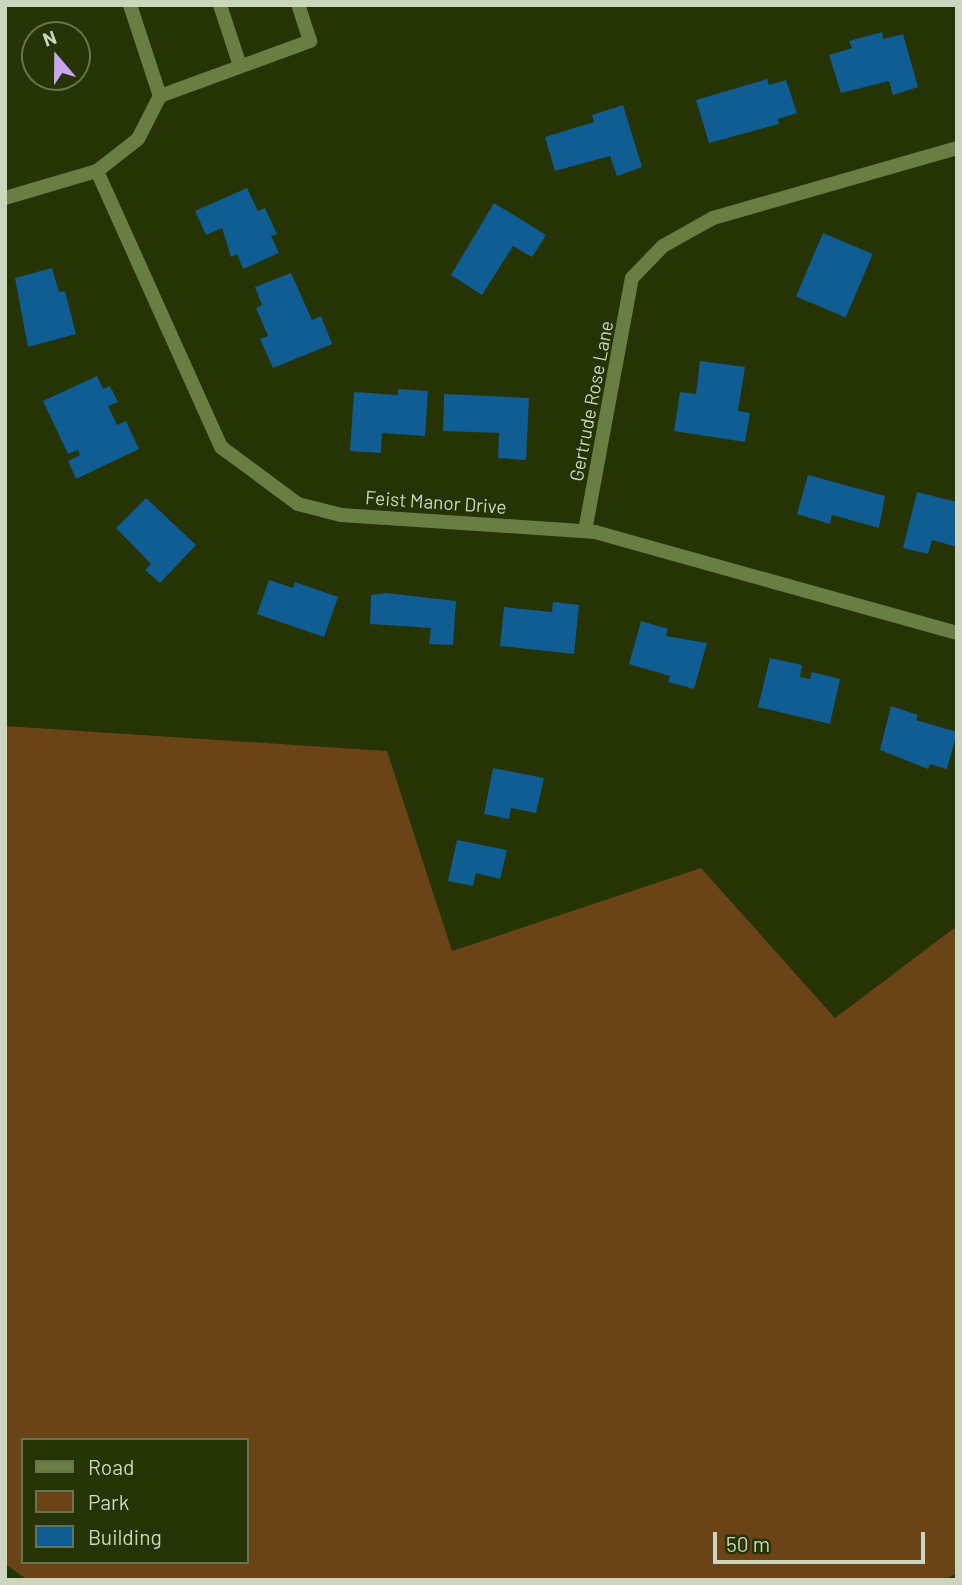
<!DOCTYPE html>
<style>
body{margin:0}
#map{position:relative;width:962px;height:1585px;overflow:hidden;background:#253305;font-family:Barlow,sans-serif}
div>[style]{position:absolute}
.green>*{inset:0;background:#6a4317}
.building>*{inset:0;background:#0f5d93;transform-origin:0 0}
.lane>*{height:14px;margin:-7px;padding:0 7px;transform-origin:7px;border-radius:7px;background:#697e42}
.street>*{height:14px;margin:-7px;padding:0 7px;transform-origin:7px;border-radius:7px;background:#697e42}
span{translate:-50% -50%;white-space:nowrap;text-align:center;line-height:1.15;-webkit-text-stroke:5px #253305;paint-order:stroke}
.street-label{font-size:19px;color:#ccd6be}
.frame{position:absolute;inset:0;border:7px solid #ccd6be;pointer-events:none}
.legend{position:absolute;left:21px;top:1438px;width:228px;height:126px;box-sizing:border-box;background:#253305;border:2px solid #68744f;margin:0;padding:9px 12px;list-style:none;font-size:21px;color:#ccd6be}
.legend li{display:flex;align-items:center;gap:14px;height:35px}
.legend b{width:35px;border:2px solid #68744f}
.north{position:absolute;left:21px;top:21px;width:70px;height:70px;box-sizing:border-box;background:#253305;border:2px solid #68744f;border-radius:50%;rotate:340deg;font-size:19px;font-weight:700;line-height:28px;text-align:center;color:#ccd6be}
.north::after{content:'';display:block;margin:auto;width:24px;height:32px;background:#c8a6ef;clip-path:polygon(50% 0,100% 100%,50% 72%,0 100%)}
.scale{position:absolute;left:713px;top:1532px;width:212px;height:32px;box-sizing:border-box;border:4px solid #ccd6be;border-top:0;padding-left:9px;font-size:21px;line-height:24px;white-space:nowrap;color:#ccd6be;-webkit-text-stroke:5px #253305;paint-order:stroke}
</style>
<div id="map">
<div class="green">
<i style="clip-path:polygon(evenodd,5px 726px,387px 751px,452px 951px,701px 868px,835px 1018px,957px 926px,957px 1574px,942px 1580px,28px 1580px,5px 1564px,5px 726px,23px 1440px,247px 1440px,247px 1562px,23px 1562px,23px 1440px)"></i>
</div>
<div class="building">
<i style="clip-path:polygon(882px 32px,883px 39px,903px 34px,918px 87px,893px 95px,889px 81px,841px 93px,829px 55px,852px 48px,849px 41px)"></i>
<i style="clip-path:polygon(767px 79px,769px 85px,786px 80px,797px 113px,778px 119px,779px 124px,709px 143px,696px 100px)"></i>
<i style="clip-path:polygon(623px 105px,642px 167px,617px 176px,610px 156px,555px 171px,545px 137px,594px 122px,592px 115px)"></i>
<i style="clip-path:polygon(247px 188px,258px 211px,265px 208px,277px 234px,271px 236px,279px 253px,243px 269px,237px 254px,231px 257px,222px 228px,206px 235px,195px 211px)"></i>
<i style="clip-path:polygon(494px 203px,546px 235px,532px 257px,513px 246px,482px 295px,451px 275px)"></i>
<i style="left:823px;top:233px;width:54px;height:69px;rotate:23deg"></i>
<i style="clip-path:polygon(52px 268px,59px 292px,65px 291px,76px 334px,28px 347px,15px 278px)"></i>
<i style="clip-path:polygon(291px 273px,312px 320px,321px 316px,332px 344px,273px 368px,260px 339px,268px 336px,256px 308px,262px 305px,255px 287px)"></i>
<i style="clip-path:polygon(700px 361px,745px 367px,738px 411px,750px 413px,745px 442px,674px 431px,680px 392px,696px 394px)"></i>
<i style="clip-path:polygon(97px 376px,103px 389px,110px 386px,118px 402px,108px 406px,117px 425px,126px 421px,139px 449px,76px 479px,68px 461px,80px 455px,78px 450px,68px 454px,43px 401px)"></i>
<i style="clip-path:polygon(398px 389px,428px 391px,425px 436px,382px 433px,381px 453px,350px 451px,354px 392px,398px 395px)"></i>
<i style="clip-path:polygon(444px 394px,529px 398px,526px 460px,498px 458px,499px 433px,443px 431px)"></i>
<i style="clip-path:polygon(808px 475px,885px 496px,879px 528px,832px 515px,830px 524px,797px 514px)"></i>
<i style="clip-path:polygon(917px 492px,957px 502px,957px 547px,932px 540px,928px 554px,903px 548px)"></i>
<i style="clip-path:polygon(146px 498px,196px 545px,160px 583px,145px 570px,151px 564px,116px 528px)"></i>
<i style="clip-path:polygon(269px 580px,293px 588px,295px 582px,338px 597px,324px 637px,257px 614px)"></i>
<i style="clip-path:polygon(386px 593px,456px 601px,453px 645px,429px 644px,431px 628px,370px 624px,371px 595px)"></i>
<i style="clip-path:polygon(553px 602px,579px 605px,574px 654px,500px 646px,504px 607px,552px 612px)"></i>
<i style="clip-path:polygon(641px 621px,668px 629px,666px 636px,707px 643px,694px 689px,668px 682px,670px 676px,629px 664px)"></i>
<i style="clip-path:polygon(770px 658px,802px 665px,800px 677px,810px 679px,812px 672px,840px 679px,830px 724px,758px 707px)"></i>
<i style="clip-path:polygon(891px 706px,918px 715px,916px 720px,957px 732px,947px 769px,930px 764px,928px 769px,880px 750px)"></i>
<i style="clip-path:polygon(493px 768px,544px 778px,536px 813px,511px 808px,509px 819px,484px 814px)"></i>
<i style="clip-path:polygon(457px 840px,507px 850px,500px 879px,476px 873px,473px 886px,448px 881px)"></i>
</div>
<div class="lane">
<i style="left:130px;top:5px;width:96px;rotate:71.8deg"></i>
<i style="left:220px;top:5px;width:64px;rotate:71.8deg"></i>
<i style="left:138px;top:139px;width:48px;rotate:-62.9deg"></i>
<i style="left:160px;top:96px;width:160px;rotate:-20.1deg"></i>
<i style="left:310px;top:41px;width:38px;rotate:-108deg"></i>
<i style="left:632px;top:278px;width:45px;rotate:-45.9deg"></i>
<i style="left:663px;top:246px;width:57px;rotate:-29.2deg"></i>
<i style="left:713px;top:218px;width:254px;rotate:-16deg"></i>
</div>
<div class="street">
<i style="left:97px;top:171px;width:303px;rotate:65.8deg"></i>
<i style="left:221px;top:447px;width:96px;rotate:36.5deg"></i>
<i style="left:298px;top:504px;width:44px;rotate:14.3deg"></i>
<i style="left:341px;top:515px;width:255px;rotate:3.8deg"></i>
<i style="left:595px;top:532px;width:376px;rotate:15.6deg"></i>
<i style="left:5px;top:198px;width:96px;rotate:-16.4deg"></i>
<i style="left:97px;top:171px;width:52px;rotate:-38deg"></i>
<i style="left:585px;top:531px;width:257px;rotate:-79.5deg"></i>
</div>
<div class="street-label">
<span style="left:591px;top:401px;rotate:-79deg">Gertrude Rose Lane</span>
<span style="left:436px;top:502px;rotate:4deg">Feist Manor Drive</span>
</div>
<div class="frame"></div>
<ul class="legend">
<li><b style="height:9px;background:#697e42"></b>Road</li>
<li><b style="height:19px;background:#6a4317"></b>Park</li>
<li><b style="height:19px;background:#0f5d93"></b>Building</li>
</ul>
<div class="north">N</div>
<div class="scale">50 m</div>
</div>
